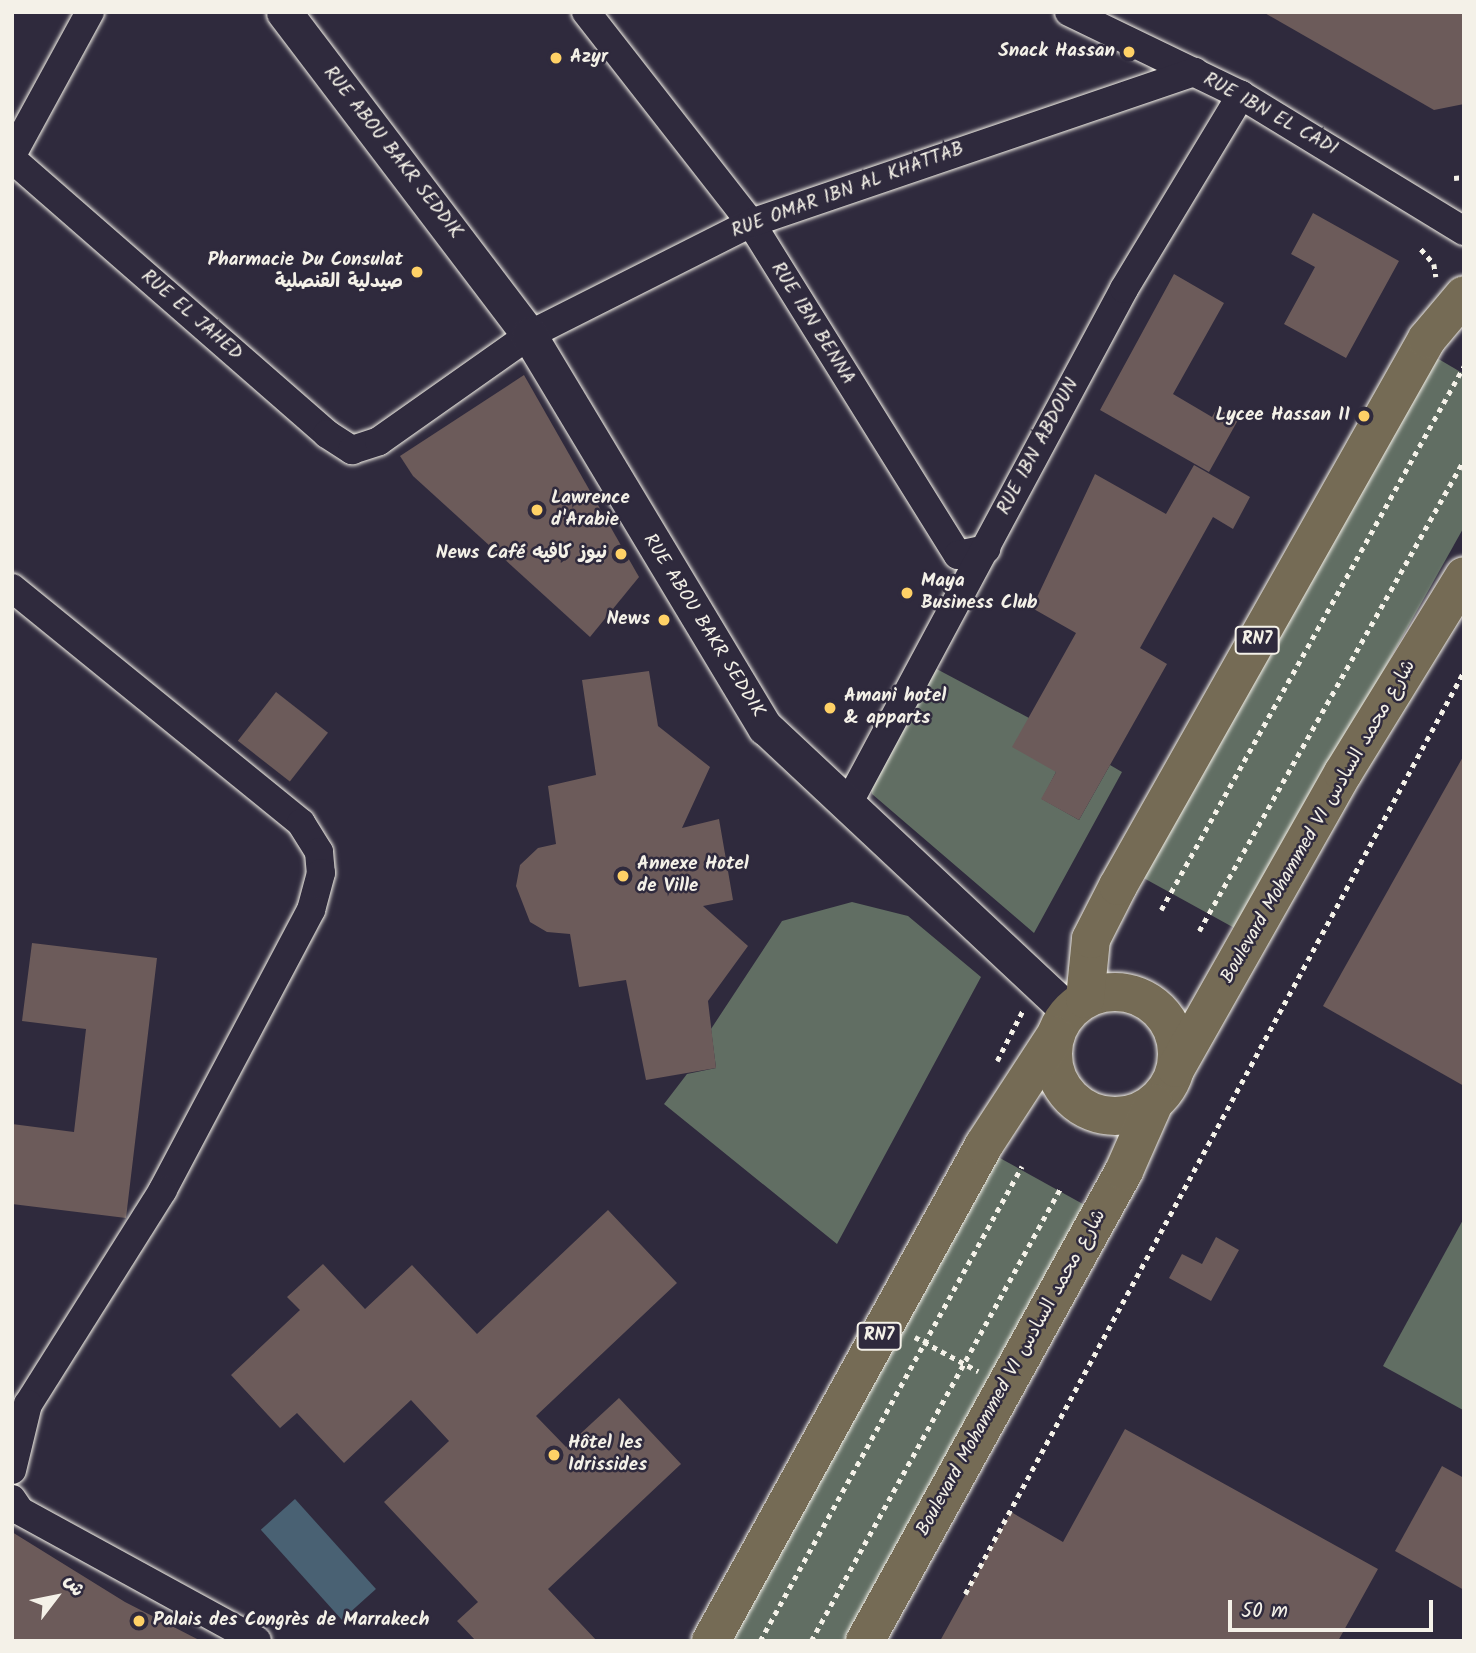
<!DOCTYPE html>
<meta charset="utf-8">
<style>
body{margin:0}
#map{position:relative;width:1476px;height:1653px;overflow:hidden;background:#2f2a3d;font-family:Kalam,"Playpen Sans Arabic",sans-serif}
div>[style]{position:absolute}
.green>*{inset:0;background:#616e63;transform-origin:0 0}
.water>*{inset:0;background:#496173;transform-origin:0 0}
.building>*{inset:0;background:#6c5b5a;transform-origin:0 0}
.path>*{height:4.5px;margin-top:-2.25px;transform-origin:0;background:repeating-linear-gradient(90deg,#f4f1e8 0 5px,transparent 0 10px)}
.roads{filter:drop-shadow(0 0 2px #f4f1e8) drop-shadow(0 0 2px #f4f1e8)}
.minor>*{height:28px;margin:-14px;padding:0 14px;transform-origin:14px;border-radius:14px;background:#2f2a3d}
.tertiary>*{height:35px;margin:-17.5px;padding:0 17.5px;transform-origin:17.5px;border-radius:17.5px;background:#2f2a3d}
.primary>*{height:38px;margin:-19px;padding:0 19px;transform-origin:19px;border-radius:19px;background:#756b55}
.primary>.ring{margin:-19px;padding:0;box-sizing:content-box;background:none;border:38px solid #756b55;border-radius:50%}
.dots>*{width:19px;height:19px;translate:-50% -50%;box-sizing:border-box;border:4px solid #2f2a3d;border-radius:50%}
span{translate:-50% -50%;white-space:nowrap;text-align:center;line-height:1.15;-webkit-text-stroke:5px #2f2a3d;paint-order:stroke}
.shield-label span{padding:2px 5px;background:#2f2a3d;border:2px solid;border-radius:5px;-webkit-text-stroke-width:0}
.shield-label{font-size:18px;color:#f4f1e8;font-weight:700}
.poi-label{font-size:19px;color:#f4f1e8;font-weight:700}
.right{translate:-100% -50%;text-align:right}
.left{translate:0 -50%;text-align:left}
.street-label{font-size:19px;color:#f4f1e8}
.frame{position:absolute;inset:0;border:14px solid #f4f1e8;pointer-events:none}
.north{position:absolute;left:21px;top:1562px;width:70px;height:70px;-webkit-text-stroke:5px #2f2a3d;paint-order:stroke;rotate:58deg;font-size:19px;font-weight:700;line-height:28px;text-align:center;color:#f4f1e8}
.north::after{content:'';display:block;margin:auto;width:24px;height:32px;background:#f4f1e8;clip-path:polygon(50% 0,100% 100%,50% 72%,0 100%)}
.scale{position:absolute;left:1228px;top:1600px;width:205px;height:32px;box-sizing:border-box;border:4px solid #f4f1e8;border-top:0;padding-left:9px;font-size:21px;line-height:24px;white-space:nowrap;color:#f4f1e8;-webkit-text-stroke:5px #2f2a3d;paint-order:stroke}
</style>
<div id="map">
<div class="green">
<i style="clip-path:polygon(1430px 354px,1464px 374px,1464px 527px,1238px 930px,1140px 876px)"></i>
<i style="clip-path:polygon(931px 666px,1029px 718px,1056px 772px,1042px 799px,1079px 820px,1110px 765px,1122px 772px,1034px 933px,872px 794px,870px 778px)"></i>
<i style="clip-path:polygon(852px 902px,908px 916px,981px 977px,837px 1244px,664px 1104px,687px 1074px,716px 1068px,711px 1029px,782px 921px)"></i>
<i style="left:989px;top:1152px;width:114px;height:559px;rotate:29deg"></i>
<i style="clip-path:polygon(1464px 1218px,1464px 1408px,1463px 1410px,1383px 1366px)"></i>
</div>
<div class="water">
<i style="left:295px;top:1499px;width:121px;height:46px;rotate:48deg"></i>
</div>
<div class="building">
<i style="clip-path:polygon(1263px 12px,1464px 12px,1464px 104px,1434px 110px)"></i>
<i style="clip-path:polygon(1313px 213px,1399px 261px,1346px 358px,1284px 324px,1315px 267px,1291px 254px)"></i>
<i style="clip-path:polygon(1174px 274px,1224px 303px,1173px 394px,1212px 417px,1217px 408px,1238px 420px,1209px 472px,1100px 410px)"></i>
<i style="clip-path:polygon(524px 375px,639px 577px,590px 637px,413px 476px,400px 456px)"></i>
<i style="clip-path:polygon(1194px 465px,1250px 497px,1233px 529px,1213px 517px,1140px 648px,1167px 664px,1079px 820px,1041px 799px,1056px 772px,1012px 747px,1076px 633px,1032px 608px,1095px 474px,1166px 514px)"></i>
<i style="clip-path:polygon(649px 671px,658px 726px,710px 767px,682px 828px,719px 819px,733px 900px,703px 906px,748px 946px,708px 1001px,716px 1068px,646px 1080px,626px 980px,579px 987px,570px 934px,547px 932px,530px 922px,516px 886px,520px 865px,538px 848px,556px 844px,548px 786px,596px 775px,582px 680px)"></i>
<i style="left:276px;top:692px;width:66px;height:62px;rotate:38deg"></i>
<i style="clip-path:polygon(1464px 755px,1464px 1086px,1323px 1006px)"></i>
<i style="clip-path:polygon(32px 943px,157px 958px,126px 1218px,12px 1204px,12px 1124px,74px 1132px,86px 1029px,22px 1021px)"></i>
<i style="clip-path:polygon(608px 1210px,677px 1283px,536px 1416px,566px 1447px,619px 1398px,681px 1464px,548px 1589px,597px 1641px,476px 1641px,457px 1621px,478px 1602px,384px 1502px,449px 1441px,411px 1400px,344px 1463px,297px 1413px,280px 1428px,231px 1375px,300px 1310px,287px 1297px,323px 1264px,365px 1309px,412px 1265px,477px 1334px)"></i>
<i style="clip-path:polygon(1216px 1237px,1239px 1250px,1211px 1301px,1169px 1278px,1182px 1254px,1202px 1264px)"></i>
<i style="clip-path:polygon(1125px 1429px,1378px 1569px,1338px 1641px,940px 1641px,1011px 1512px,1063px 1542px)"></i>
<i style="clip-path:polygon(1442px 1466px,1464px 1478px,1464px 1590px,1395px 1551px)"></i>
<i style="clip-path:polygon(12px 1532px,125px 1602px,201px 1641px,12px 1641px)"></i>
</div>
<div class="path">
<i style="left:1454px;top:178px;width:10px;rotate:-6deg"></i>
<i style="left:1421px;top:249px;width:20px;rotate:49deg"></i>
<i style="left:1434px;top:264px;width:13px;rotate:81deg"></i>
<i style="left:1161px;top:910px;width:623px;rotate:-60.88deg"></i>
<i style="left:1199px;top:931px;width:540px;rotate:-60.64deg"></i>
<i style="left:997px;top:1061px;width:57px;rotate:-63deg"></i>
<i style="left:915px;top:1337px;width:72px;rotate:28.4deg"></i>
<i style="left:965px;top:1594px;width:1049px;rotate:-61.6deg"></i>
<i style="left:760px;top:1641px;width:542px;rotate:-61.12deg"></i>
<i style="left:811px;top:1641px;width:516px;rotate:-61.15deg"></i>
</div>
<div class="roads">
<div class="minor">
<i style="left:586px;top:12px;width:268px;rotate:52deg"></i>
<i style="left:751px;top:223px;width:391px;rotate:58.1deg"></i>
<i style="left:958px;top:555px;width:29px;rotate:-12deg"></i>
<i style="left:1069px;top:12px;width:191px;rotate:25.8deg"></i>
<i style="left:1241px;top:95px;width:261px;rotate:31.4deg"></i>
<i style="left:12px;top:155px;width:163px;rotate:-61.4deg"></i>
<i style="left:12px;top:159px;width:418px;rotate:41.1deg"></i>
<i style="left:327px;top:434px;width:30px;rotate:33deg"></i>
<i style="left:352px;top:450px;width:28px;rotate:-18deg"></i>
<i style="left:379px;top:441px;width:184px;rotate:-35.2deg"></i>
<i style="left:529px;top:335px;width:249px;rotate:-26.8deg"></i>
<i style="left:751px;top:223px;width:469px;rotate:-18.8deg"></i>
<i style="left:12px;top:588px;width:372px;rotate:39.1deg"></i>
<i style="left:301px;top:823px;width:34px;rotate:58deg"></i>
<i style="left:319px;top:852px;width:21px;rotate:85deg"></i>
<i style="left:321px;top:873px;width:38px;rotate:105deg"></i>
<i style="left:311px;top:910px;width:317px;rotate:117.9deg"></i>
<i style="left:163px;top:1190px;width:253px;rotate:122.2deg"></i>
<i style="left:28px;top:1404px;width:68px;rotate:103.6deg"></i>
<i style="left:848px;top:804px;width:584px;rotate:-61.81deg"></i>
<i style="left:1124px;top:289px;width:227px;rotate:-58.9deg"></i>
<i style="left:12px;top:1499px;width:14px;rotate:56deg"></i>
<i style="left:20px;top:1511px;width:270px;rotate:28.7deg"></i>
</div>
<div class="tertiary">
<i style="left:284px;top:12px;width:405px;rotate:52.8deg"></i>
<i style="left:529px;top:335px;width:458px;rotate:59deg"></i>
<i style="left:765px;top:727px;width:416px;rotate:43.1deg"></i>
</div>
<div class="primary">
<i class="ring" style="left:1053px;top:992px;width:86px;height:86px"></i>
<i style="left:1085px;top:999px;width:60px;rotate:-84.3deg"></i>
<i style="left:1091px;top:939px;width:59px;rotate:-63deg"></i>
<i style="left:1118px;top:886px;width:628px;rotate:-60.54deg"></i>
<i style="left:1427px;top:339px;width:57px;rotate:-49.9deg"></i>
<i style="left:1176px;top:1068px;width:339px;rotate:-60.5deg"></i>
<i style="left:1343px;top:773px;width:231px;rotate:-58.4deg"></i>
<i style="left:711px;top:1641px;width:566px;rotate:-61.17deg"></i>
<i style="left:984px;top:1145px;width:130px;rotate:-56.9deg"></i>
<i style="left:865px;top:1641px;width:537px;rotate:-61.14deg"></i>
<i style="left:1124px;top:1171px;width:74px;rotate:-66.2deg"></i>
</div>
</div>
<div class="dots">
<i style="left:1129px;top:52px;background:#ffd166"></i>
<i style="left:556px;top:58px;background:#ffd166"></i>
<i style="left:417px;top:272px;background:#ffd166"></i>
<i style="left:1364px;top:416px;background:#ffd166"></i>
<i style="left:537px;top:510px;background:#ffd166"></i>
<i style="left:621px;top:554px;background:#ffd166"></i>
<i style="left:907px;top:593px;background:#ffd166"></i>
<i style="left:664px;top:620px;background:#ffd166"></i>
<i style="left:830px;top:708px;background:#ffd166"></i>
<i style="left:623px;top:876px;background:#ffd166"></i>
<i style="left:554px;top:1455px;background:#ffd166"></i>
<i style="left:139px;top:1621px;background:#ffd166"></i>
</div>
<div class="shield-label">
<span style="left:1257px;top:640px">RN7</span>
<span style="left:879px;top:1336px">RN7</span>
</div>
<div class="poi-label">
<span class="right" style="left:1115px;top:52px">Snack Hassan</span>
<span class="left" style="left:570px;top:58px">Azyr</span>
<span class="right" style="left:403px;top:272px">Pharmacie Du Consulat<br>صيدلية القنصلية</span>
<span class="right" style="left:1350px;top:416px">Lycee Hassan II</span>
<span class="left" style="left:551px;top:510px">Lawrence<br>d'Arabie</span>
<span class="right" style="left:607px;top:554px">News Café نيوز كافيه</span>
<span class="left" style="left:921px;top:593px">Maya<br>Business Club</span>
<span class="right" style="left:650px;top:620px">News</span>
<span class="left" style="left:844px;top:708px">Amani hotel<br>&amp; apparts</span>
<span class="left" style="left:637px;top:876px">Annexe Hotel<br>de Ville</span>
<span class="left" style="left:568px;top:1455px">Hôtel les<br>Idrissides</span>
<span class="left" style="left:153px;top:1621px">Palais des Congrès de Marrakech</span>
</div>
<div class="street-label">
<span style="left:1270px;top:115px;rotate:29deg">RUE IBN EL CADI</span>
<span style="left:392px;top:153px;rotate:52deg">RUE ABOU BAKR SEDDIK</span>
<span style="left:848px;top:191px;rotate:-20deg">RUE OMAR IBN AL KHATTAB</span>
<span style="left:191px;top:316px;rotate:41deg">RUE EL JAHED</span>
<span style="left:812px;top:324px;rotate:58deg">RUE IBN BENNA</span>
<span style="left:1039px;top:447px;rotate:-62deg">RUE IBN ABDOUN</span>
<span style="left:703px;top:626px;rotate:58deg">RUE ABOU BAKR SEDDIK</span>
<span style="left:1319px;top:822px;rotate:-60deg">Boulevard Mohammed VI شارع محمد السادس</span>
<span style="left:1012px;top:1373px;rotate:-61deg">Boulevard Mohammed VI شارع محمد السادس</span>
</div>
<div class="frame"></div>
<div class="north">ش</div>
<div class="scale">50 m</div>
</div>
